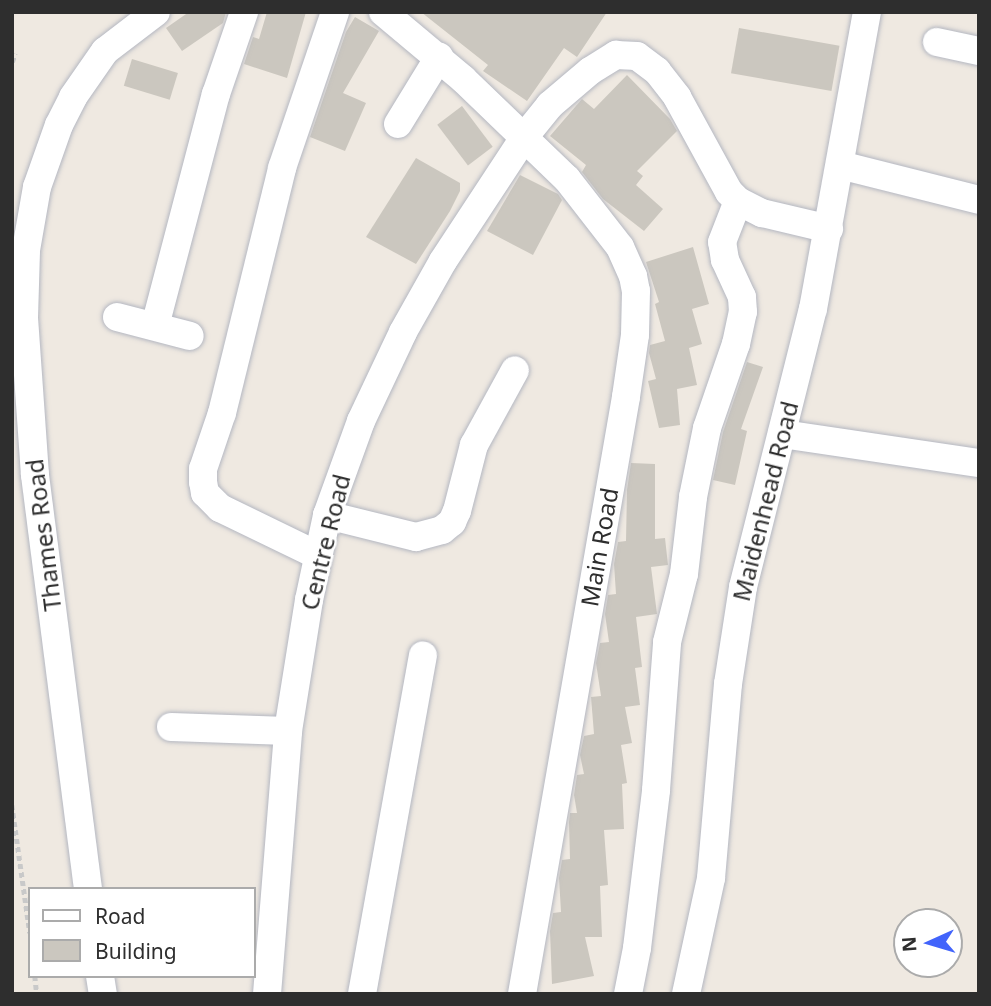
<!DOCTYPE html>
<style>
body{margin:0}
#map{position:relative;width:991px;height:1006px;overflow:hidden;background:#efe9e1;font-family:"Noto Sans",sans-serif}
div>[style]{position:absolute}
.building>*{inset:0;background:#cbc7bf;transform-origin:0 0}
.path>*{height:4.5px;margin-top:-2.25px;transform-origin:0;background:repeating-linear-gradient(90deg,#c9c9c9 0 5px,transparent 0 8.5px)}
.roads{filter:drop-shadow(0 0 2px #b4b7c1) drop-shadow(0 0 2px #b4b7c1)}
.minor>*{height:28px;margin:-14px;padding:0 14px;transform-origin:14px;border-radius:14px;background:#fff}
span{translate:-50% -50%;white-space:nowrap;text-align:center;line-height:1.15;-webkit-text-stroke:5px #fff;paint-order:stroke}
.street-label{font-size:24px;color:#2e2e2e}
.frame{position:absolute;inset:0;border:14px solid #2e2e2e;pointer-events:none}
.legend{position:absolute;left:28px;top:887px;width:228px;height:91px;box-sizing:border-box;background:#fff;border:2px solid #ababab;margin:0;padding:9px 12px;list-style:none;font-size:21px;color:#2e2e2e}
.legend li{display:flex;align-items:center;gap:14px;height:35px}
.legend b{width:35px;border:2px solid #ababab}
.north{position:absolute;left:893px;top:908px;width:70px;height:70px;box-sizing:border-box;background:#fff;border:2px solid #ababab;border-radius:50%;rotate:266deg;font-size:19px;font-weight:700;line-height:28px;text-align:center;color:#2e2e2e}
.north::after{content:'';display:block;margin:auto;width:24px;height:32px;background:#4264fb;clip-path:polygon(50% 0,100% 100%,50% 72%,0 100%)}
</style>
<div id="map">
<div class="building">
<i style="clip-path:polygon(189px 12px,226px 12px,223px 23px,182px 51px,166px 28px)"></i>
<i style="clip-path:polygon(267px 12px,306px 12px,287px 78px,244px 64px,253px 37px,259px 39px)"></i>
<i style="clip-path:polygon(421px 12px,607px 12px,577px 57px,564px 48px,527px 101px,483px 71px,488px 65px)"></i>
<i style="clip-path:polygon(355px 17px,379px 31px,343px 93px,366px 103px,345px 151px,310px 137px,346px 32px)"></i>
<i style="left:739px;top:28px;width:102px;height:46px;rotate:10deg"></i>
<i style="left:132px;top:59px;width:48px;height:28px;rotate:17deg"></i>
<i style="clip-path:polygon(627px 75px,670px 119px,677px 131px,637px 171px,643px 176px,636px 185px,663px 209px,644px 231px,603px 199px,582px 172px,586px 165px,550px 136px,582px 99px,594px 109px)"></i>
<i style="left:462px;top:106px;width:51px;height:31px;rotate:53deg"></i>
<i style="clip-path:polygon(416px 158px,460px 183px,460px 191px,450px 211px,416px 264px,366px 237px)"></i>
<i style="clip-path:polygon(520px 175px,558px 194px,562px 200px,533px 255px,487px 231px)"></i>
<i style="clip-path:polygon(693px 247px,709px 304px,692px 309px,702px 344px,689px 348px,697px 385px,677px 389px,680px 425px,659px 428px,648px 381px,656px 379px,649px 353px,650px 345px,665px 341px,655px 304px,659px 302px,646px 262px)"></i>
<i style="clip-path:polygon(747px 362px,763px 367px,741px 429px,747px 431px,735px 485px,713px 480px,723px 432px)"></i>
<i style="clip-path:polygon(631px 463px,655px 464px,655px 539px,665px 538px,668px 565px,651px 567px,657px 614px,636px 617px,642px 667px,635px 668px,640px 705px,625px 707px,632px 743px,621px 745px,627px 783px,622px 784px,624px 829px,604px 830px,608px 885px,600px 886px,602px 937px,585px 937px,594px 976px,552px 984px,550px 931px,553px 913px,561px 912px,559px 878px,562px 860px,570px 859px,569px 822px,570px 813px,577px 813px,574px 795px,577px 775px,584px 774px,580px 755px,584px 736px,594px 734px,591px 697px,601px 696px,596px 663px,600px 643px,609px 642px,605px 614px,608px 595px,616px 594px,614px 564px,618px 542px,626px 541px,627px 490px)"></i>
</div>
<div class="path">
<i style="left:12px;top:62px;width:9px;rotate:-69deg"></i>
<i style="left:12px;top:805px;width:129px;rotate:82deg"></i>
<i style="left:35px;top:976px;width:18px;rotate:84deg"></i>
</div>
<div class="roads">
<div class="minor">
<i style="left:383px;top:12px;width:104px;rotate:39.9deg"></i>
<i style="left:463px;top:79px;width:144px;rotate:43.9deg"></i>
<i style="left:567px;top:179px;width:86px;rotate:52.1deg"></i>
<i style="left:620px;top:247px;width:32px;rotate:66deg"></i>
<i style="left:633px;top:276px;width:15px;rotate:79deg"></i>
<i style="left:636px;top:291px;width:44px;rotate:91.3deg"></i>
<i style="left:635px;top:335px;width:63px;rotate:98.3deg"></i>
<i style="left:626px;top:397px;width:606px;rotate:99.88deg"></i>
<i style="left:937px;top:42px;width:43px;rotate:12.1deg"></i>
<i style="left:398px;top:124px;width:79px;rotate:-58.5deg"></i>
<i style="left:840px;top:165px;width:143px;rotate:14.1deg"></i>
<i style="left:117px;top:317px;width:75px;rotate:14.6deg"></i>
<i style="left:155px;top:326px;width:240px;rotate:-75.3deg"></i>
<i style="left:216px;top:94px;width:87px;rotate:-71.1deg"></i>
<i style="left:782px;top:434px;width:199px;rotate:8.4deg"></i>
<i style="left:327px;top:515px;width:92px;rotate:13.9deg"></i>
<i style="left:416px;top:537px;width:27px;rotate:-15deg"></i>
<i style="left:442px;top:530px;width:13px;rotate:-39deg"></i>
<i style="left:452px;top:522px;width:12px;rotate:-66deg"></i>
<i style="left:457px;top:511px;width:68px;rotate:-75.6deg"></i>
<i style="left:474px;top:445px;width:85px;rotate:-61.3deg"></i>
<i style="left:317px;top:555px;width:108px;rotate:-154.1deg"></i>
<i style="left:220px;top:508px;width:21px;rotate:-135deg"></i>
<i style="left:205px;top:493px;width:11px;rotate:-100deg"></i>
<i style="left:203px;top:482px;width:13px;rotate:-90deg"></i>
<i style="left:203px;top:469px;width:59px;rotate:-71.3deg"></i>
<i style="left:222px;top:413px;width:252px;rotate:-76.2deg"></i>
<i style="left:282px;top:168px;width:165px;rotate:-71.2deg"></i>
<i style="left:171px;top:727px;width:117px;rotate:2deg"></i>
<i style="left:88px;top:889px;width:417px;rotate:-97.3deg"></i>
<i style="left:35px;top:475px;width:157px;rotate:-94deg"></i>
<i style="left:24px;top:318px;width:68px;rotate:-88.3deg"></i>
<i style="left:26px;top:250px;width:64px;rotate:-80.1deg"></i>
<i style="left:37px;top:187px;width:66px;rotate:-70.5deg"></i>
<i style="left:59px;top:125px;width:31px;rotate:-63deg"></i>
<i style="left:73px;top:97px;width:56px;rotate:-55.2deg"></i>
<i style="left:105px;top:51px;width:64px;rotate:-37.4deg"></i>
<i style="left:100px;top:976px;width:18px;rotate:81deg"></i>
<i style="left:267px;top:994px;width:264px;rotate:-85.4deg"></i>
<i style="left:288px;top:731px;width:133px;rotate:-80.9deg"></i>
<i style="left:309px;top:600px;width:87px;rotate:-78deg"></i>
<i style="left:327px;top:515px;width:100px;rotate:-70.1deg"></i>
<i style="left:361px;top:421px;width:98px;rotate:-64.7deg"></i>
<i style="left:403px;top:332px;width:81px;rotate:-60.6deg"></i>
<i style="left:443px;top:261px;width:149px;rotate:-56.7deg"></i>
<i style="left:525px;top:136px;width:40px;rotate:-51deg"></i>
<i style="left:550px;top:105px;width:52px;rotate:-40.4deg"></i>
<i style="left:590px;top:71px;width:31px;rotate:-32deg"></i>
<i style="left:616px;top:55px;width:21px;rotate:3deg"></i>
<i style="left:637px;top:56px;width:25px;rotate:37deg"></i>
<i style="left:657px;top:71px;width:33px;rotate:52deg"></i>
<i style="left:677px;top:97px;width:108px;rotate:61.3deg"></i>
<i style="left:729px;top:192px;width:13px;rotate:45deg"></i>
<i style="left:738px;top:201px;width:27px;rotate:27deg"></i>
<i style="left:762px;top:213px;width:69px;rotate:13.4deg"></i>
<i style="left:362px;top:994px;width:344px;rotate:-79.8deg"></i>
<i style="left:628px;top:994px;width:47px;rotate:-78.9deg"></i>
<i style="left:637px;top:948px;width:159px;rotate:-83.1deg"></i>
<i style="left:656px;top:790px;width:148px;rotate:-85.7deg"></i>
<i style="left:667px;top:642px;width:70px;rotate:-76deg"></i>
<i style="left:684px;top:574px;width:78px;rotate:-83.3deg"></i>
<i style="left:693px;top:497px;width:70px;rotate:-78.5deg"></i>
<i style="left:707px;top:428px;width:89px;rotate:-71deg"></i>
<i style="left:736px;top:344px;width:33px;rotate:-78deg"></i>
<i style="left:743px;top:312px;width:15px;rotate:-94deg"></i>
<i style="left:742px;top:297px;width:41px;rotate:-114.7deg"></i>
<i style="left:725px;top:260px;width:18px;rotate:-99deg"></i>
<i style="left:722px;top:242px;width:44px;rotate:-68.7deg"></i>
<i style="left:686px;top:994px;width:119px;rotate:-77.8deg"></i>
<i style="left:711px;top:878px;width:195px;rotate:-85deg"></i>
<i style="left:728px;top:684px;width:98px;rotate:-81.2deg"></i>
<i style="left:743px;top:587px;width:287px;rotate:-75.9deg"></i>
<i style="left:813px;top:309px;width:302px;rotate:-79.7deg"></i>
</div>
</div>
<div class="street-label">
<span style="left:765px;top:501px;rotate:-76deg">Maidenhead Road</span>
<span style="left:43px;top:535px;rotate:-97deg">Thames Road</span>
<span style="left:325px;top:542px;rotate:-76deg">Centre Road</span>
<span style="left:599px;top:547px;rotate:-80deg">Main Road</span>
</div>
<div class="frame"></div>
<ul class="legend">
<li><b style="height:9px;background:#fff"></b>Road</li>
<li><b style="height:19px;background:#cbc7bf"></b>Building</li>
</ul>
<div class="north">N</div>
</div>
